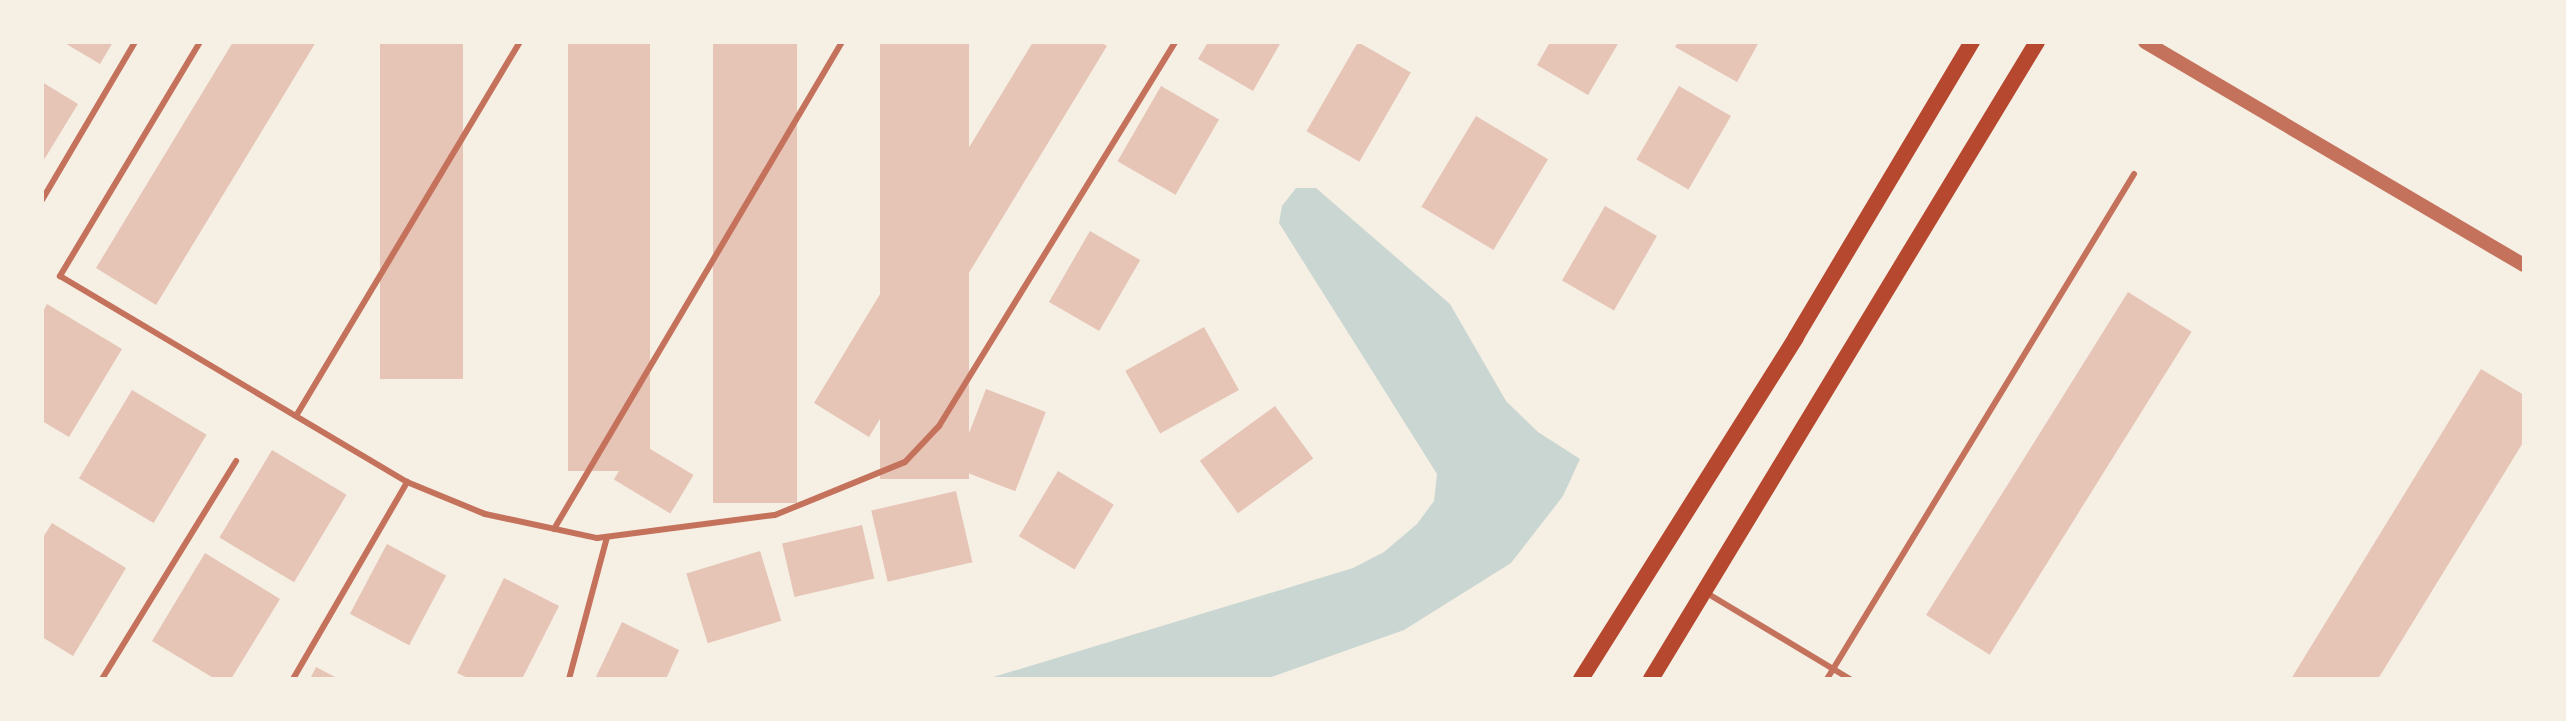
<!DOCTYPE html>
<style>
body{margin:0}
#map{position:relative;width:2566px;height:721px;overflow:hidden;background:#f6efe4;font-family:"Open Sans",sans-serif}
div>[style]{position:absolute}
.water>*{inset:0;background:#c9d6d2}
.building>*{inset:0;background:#e6c5b7;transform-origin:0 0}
.service>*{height:6px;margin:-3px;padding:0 3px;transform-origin:3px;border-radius:3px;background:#c5725c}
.tertiary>*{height:14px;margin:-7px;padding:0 7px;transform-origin:7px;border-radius:7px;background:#c5725c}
.secondary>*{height:16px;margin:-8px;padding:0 8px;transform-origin:8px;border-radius:8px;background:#b5482f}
span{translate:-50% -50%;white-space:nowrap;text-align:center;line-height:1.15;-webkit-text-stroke:8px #f6efe4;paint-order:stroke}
.frame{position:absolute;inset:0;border:44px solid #f6efe4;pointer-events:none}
</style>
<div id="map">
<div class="water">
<i style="clip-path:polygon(1296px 188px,1316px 188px,1450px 304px,1506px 401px,1538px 432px,1580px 459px,1563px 496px,1511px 563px,1404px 630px,1266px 679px,987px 679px,1353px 568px,1384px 552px,1417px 524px,1434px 501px,1437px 474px,1279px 223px,1282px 206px)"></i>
</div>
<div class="building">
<i style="clip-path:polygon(63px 42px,113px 42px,100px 64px)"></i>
<i style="clip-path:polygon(233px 42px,316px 42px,156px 305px,96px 268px)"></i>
<i style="left:380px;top:42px;width:83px;height:337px"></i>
<i style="left:568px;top:42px;width:82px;height:429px"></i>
<i style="left:713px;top:42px;width:84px;height:461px"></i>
<i style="left:880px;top:42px;width:89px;height:437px"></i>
<i style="clip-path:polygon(1033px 42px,1100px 42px,1107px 46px,869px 437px,814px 403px)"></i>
<i style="clip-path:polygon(1208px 42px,1281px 42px,1253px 91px,1198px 59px)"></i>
<i style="left:1358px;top:42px;width:61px;height:103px;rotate:30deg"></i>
<i style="clip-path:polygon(1550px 42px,1619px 42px,1588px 95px,1537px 65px)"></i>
<i style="clip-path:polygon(1678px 42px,1759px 42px,1737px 82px,1675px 47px)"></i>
<i style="clip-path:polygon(42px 82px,78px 104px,42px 163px)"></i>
<i style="left:1161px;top:86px;width:67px;height:87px;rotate:30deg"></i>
<i style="left:1679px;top:86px;width:60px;height:85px;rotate:30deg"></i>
<i style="left:1476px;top:116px;width:84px;height:106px;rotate:31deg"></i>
<i style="left:1605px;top:206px;width:60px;height:86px;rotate:30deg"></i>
<i style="left:1090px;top:231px;width:58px;height:82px;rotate:30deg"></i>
<i style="left:2128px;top:292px;width:75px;height:381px;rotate:32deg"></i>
<i style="clip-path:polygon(47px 304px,122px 349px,69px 437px,42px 421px,42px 313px)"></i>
<i style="left:1204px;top:327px;width:72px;height:90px;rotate:61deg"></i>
<i style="clip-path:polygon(2481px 369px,2524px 395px,2524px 441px,2378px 679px,2291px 679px)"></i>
<i style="left:986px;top:389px;width:64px;height:85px;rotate:21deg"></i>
<i style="left:132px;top:390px;width:87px;height:103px;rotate:31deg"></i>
<i style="left:1275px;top:406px;width:65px;height:93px;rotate:54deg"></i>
<i style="left:637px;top:441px;width:66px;height:45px;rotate:31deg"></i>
<i style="left:272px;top:450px;width:87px;height:102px;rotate:31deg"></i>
<i style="left:1058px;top:471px;width:65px;height:76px;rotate:31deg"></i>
<i style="left:956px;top:491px;width:73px;height:87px;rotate:77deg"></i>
<i style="clip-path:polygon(52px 523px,126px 568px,73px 656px,42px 637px,42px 539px)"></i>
<i style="left:862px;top:525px;width:55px;height:82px;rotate:77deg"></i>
<i style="left:387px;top:544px;width:67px;height:79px;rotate:28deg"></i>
<i style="left:760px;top:551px;width:73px;height:77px;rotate:73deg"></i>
<i style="clip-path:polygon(205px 553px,280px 599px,231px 679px,215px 679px,152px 641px)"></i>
<i style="clip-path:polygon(504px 578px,559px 606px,522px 679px,470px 679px,457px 673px)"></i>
<i style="clip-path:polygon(622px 622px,679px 650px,666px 679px,595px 679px)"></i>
<i style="clip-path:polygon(316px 667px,339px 679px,310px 679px)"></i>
</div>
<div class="service">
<i style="left:200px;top:42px;width:273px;rotate:120.9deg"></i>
<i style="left:60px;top:276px;width:404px;rotate:30.7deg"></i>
<i style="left:407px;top:482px;width:84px;rotate:22.3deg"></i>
<i style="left:485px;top:514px;width:115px;rotate:12.1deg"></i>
<i style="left:597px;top:538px;width:179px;rotate:-7.4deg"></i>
<i style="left:775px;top:515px;width:140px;rotate:-22.2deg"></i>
<i style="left:905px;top:462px;width:50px;rotate:-46.6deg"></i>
<i style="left:939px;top:426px;width:451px;rotate:-58.4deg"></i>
<i style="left:42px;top:200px;width:183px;rotate:-59.5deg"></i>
<i style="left:296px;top:416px;width:436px;rotate:-59.1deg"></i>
<i style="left:554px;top:529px;width:566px;rotate:-59.4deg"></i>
<i style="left:1705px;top:592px;width:169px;rotate:31deg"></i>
<i style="left:102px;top:679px;width:256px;rotate:-58.4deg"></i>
<i style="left:293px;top:679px;width:228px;rotate:-59.9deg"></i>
<i style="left:569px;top:679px;width:147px;rotate:-75deg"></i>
<i style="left:1827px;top:679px;width:591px;rotate:-58.7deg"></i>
</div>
<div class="tertiary">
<i style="left:2145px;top:42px;width:440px;rotate:30.5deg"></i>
</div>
<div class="secondary">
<i style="left:1581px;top:679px;width:404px;rotate:-57.8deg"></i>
<i style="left:1796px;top:337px;width:344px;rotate:-59.2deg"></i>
<i style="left:1651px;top:679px;width:745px;rotate:-58.79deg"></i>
</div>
<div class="frame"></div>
</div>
